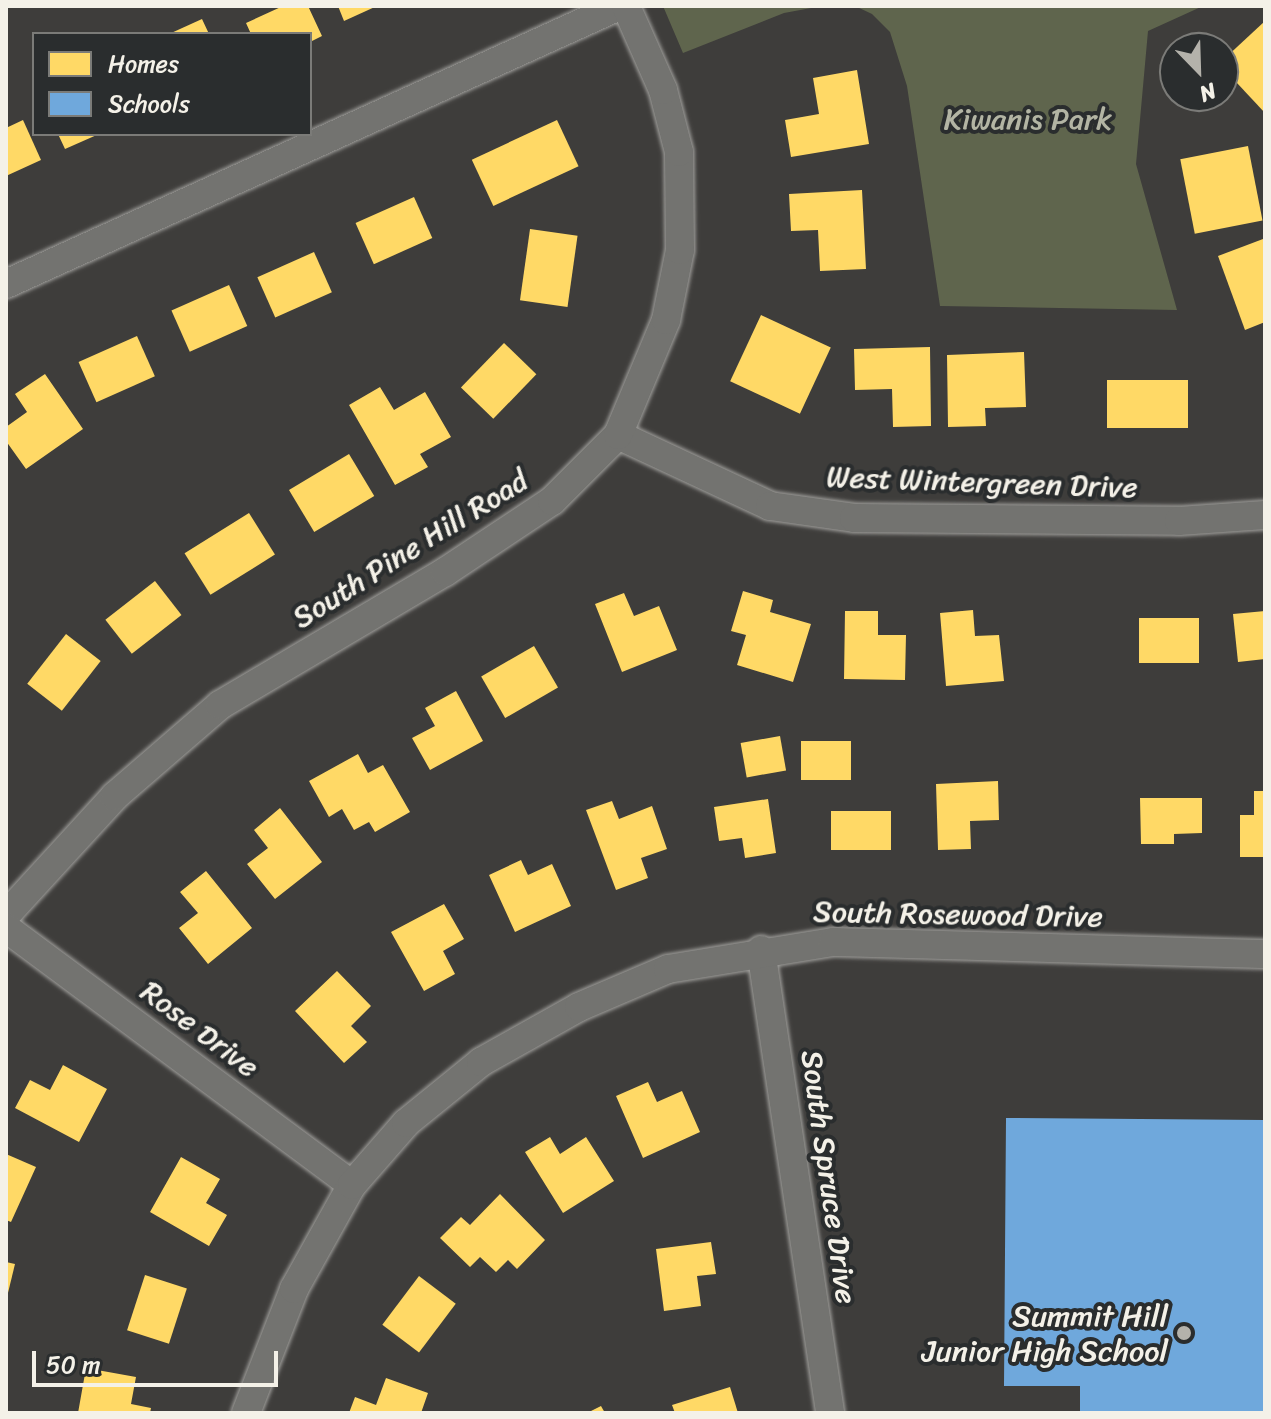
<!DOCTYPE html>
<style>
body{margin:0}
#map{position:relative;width:1271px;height:1419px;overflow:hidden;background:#3e3d3b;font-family:Sriracha,sans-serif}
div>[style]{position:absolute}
.green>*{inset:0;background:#5f654d}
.homes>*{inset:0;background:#ffd966;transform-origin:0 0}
.schools>*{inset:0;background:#6fa8dc}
.roads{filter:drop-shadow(0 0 2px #a09f9c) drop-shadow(0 0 2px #a09f9c)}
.street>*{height:28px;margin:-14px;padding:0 14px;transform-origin:14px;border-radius:14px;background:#737370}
.dots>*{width:22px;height:22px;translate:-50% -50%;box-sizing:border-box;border:4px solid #2a2d2e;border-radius:50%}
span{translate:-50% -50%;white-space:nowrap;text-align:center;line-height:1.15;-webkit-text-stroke:8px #2a2d2e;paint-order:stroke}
.park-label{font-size:30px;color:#b3b5a4}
.street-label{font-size:30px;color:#f4f1e8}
.poi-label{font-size:30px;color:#f4f1e8}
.right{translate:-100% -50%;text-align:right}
.frame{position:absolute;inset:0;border:8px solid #f4f1e8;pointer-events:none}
.legend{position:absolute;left:32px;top:32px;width:280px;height:104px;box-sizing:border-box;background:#2a2d2e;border:2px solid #7b7b78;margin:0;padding:10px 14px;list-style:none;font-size:24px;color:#f4f1e8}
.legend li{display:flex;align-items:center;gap:16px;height:40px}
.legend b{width:40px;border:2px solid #7b7b78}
.north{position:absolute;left:1159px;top:32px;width:80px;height:80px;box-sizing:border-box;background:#2a2d2e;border:2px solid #7b7b78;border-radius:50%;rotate:157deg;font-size:22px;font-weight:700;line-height:32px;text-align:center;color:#f4f1e8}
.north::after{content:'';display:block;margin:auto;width:28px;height:36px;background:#b4b2ab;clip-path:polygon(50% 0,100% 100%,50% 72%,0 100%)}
.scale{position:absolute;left:32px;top:1351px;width:246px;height:36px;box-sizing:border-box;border:4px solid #f4f1e8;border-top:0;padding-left:10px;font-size:24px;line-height:28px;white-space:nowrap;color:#f4f1e8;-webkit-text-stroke:6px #2a2d2e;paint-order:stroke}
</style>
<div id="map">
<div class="green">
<i style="clip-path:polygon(663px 6px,822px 6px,784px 13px,683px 53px)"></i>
<i style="clip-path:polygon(855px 6px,1203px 6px,1148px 31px,1136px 164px,1177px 310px,940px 306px,907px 86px,890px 32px,872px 14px)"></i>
</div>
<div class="homes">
<i style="clip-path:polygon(283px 6px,308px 6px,322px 36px,310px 42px,310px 34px,251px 34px,246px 23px)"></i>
<i style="clip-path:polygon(338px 6px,377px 6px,344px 21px)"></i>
<i style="clip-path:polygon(202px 19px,209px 34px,169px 34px)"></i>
<i style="clip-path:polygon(1265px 21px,1265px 113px,1223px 68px,1223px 60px)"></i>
<i style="clip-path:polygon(857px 70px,869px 144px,791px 157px,785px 120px,819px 114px,813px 78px)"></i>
<i style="clip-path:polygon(23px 120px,41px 160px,6px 176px,6px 128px)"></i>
<i style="left:557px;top:120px;width:51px;height:94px;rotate:65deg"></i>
<i style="clip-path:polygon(58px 134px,99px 134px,65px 149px)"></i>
<i style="left:1248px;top:146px;width:76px;height:69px;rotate:79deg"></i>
<i style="clip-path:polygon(862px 190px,866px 269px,820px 271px,818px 230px,791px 231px,789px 194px)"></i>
<i style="left:414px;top:197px;width:45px;height:64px;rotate:66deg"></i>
<i style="left:530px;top:229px;width:48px;height:72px;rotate:8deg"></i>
<i style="clip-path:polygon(1263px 239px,1265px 322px,1245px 330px,1218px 256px)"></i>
<i style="left:314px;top:252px;width:44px;height:62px;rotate:66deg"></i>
<i style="left:229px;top:285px;width:45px;height:63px;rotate:66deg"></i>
<i style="left:761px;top:315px;width:77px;height:73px;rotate:25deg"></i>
<i style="left:137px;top:336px;width:44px;height:64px;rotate:66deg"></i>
<i style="left:504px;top:343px;width:45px;height:62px;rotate:44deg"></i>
<i style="clip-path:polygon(930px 347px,931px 426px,893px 427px,892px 389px,855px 390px,854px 349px)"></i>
<i style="clip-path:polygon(1024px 352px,1026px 407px,985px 408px,986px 426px,948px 427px,947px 355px)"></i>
<i style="clip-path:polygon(45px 374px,83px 429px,26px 469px,6px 441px,6px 427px,27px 412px,15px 394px)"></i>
<i style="left:1107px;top:380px;width:81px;height:48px"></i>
<i style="clip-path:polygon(380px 387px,394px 410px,425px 392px,451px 437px,420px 454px,428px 467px,395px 485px,349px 405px)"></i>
<i style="left:349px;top:454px;width:49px;height:70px;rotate:59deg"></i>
<i style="left:249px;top:513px;width:49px;height:76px;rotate:58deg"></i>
<i style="left:155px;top:581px;width:43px;height:63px;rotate:52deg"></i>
<i style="clip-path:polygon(743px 591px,773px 600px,770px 612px,811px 624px,793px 682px,737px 665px,746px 635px,731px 631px)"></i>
<i style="clip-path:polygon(624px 593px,634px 616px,659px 606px,677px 650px,622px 672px,595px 604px)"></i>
<i style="clip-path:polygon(973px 610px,975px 636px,999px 635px,1004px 681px,946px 686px,940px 613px)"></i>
<i style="clip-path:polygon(845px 611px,878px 611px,878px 635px,906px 635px,905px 680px,844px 679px)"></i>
<i style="clip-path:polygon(1265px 611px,1265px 659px,1238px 662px,1233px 614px)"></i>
<i style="left:1139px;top:618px;width:60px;height:45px"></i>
<i style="left:66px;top:634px;width:44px;height:63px;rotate:38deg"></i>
<i style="left:534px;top:646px;width:48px;height:61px;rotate:60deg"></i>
<i style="clip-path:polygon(456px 691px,483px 741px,430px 770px,412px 738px,435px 726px,425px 708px)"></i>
<i style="left:780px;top:736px;width:35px;height:40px;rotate:80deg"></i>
<i style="left:801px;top:741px;width:50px;height:39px"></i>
<i style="clip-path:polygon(358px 754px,368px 773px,383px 765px,410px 812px,375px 832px,369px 822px,354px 830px,342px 809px,329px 817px,309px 781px)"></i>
<i style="clip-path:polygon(998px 781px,999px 820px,970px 821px,971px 849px,938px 850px,936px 784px)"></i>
<i style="clip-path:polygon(1254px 791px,1265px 791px,1265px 857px,1240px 857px,1240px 815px,1254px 815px)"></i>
<i style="clip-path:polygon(1140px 798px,1202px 798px,1202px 833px,1174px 834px,1174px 844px,1141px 844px)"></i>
<i style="clip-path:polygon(768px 799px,776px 853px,745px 858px,742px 838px,719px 841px,714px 807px)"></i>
<i style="clip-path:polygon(612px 801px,619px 819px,652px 806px,667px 849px,641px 858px,648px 878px,616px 890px,586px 810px)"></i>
<i style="clip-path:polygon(280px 808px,322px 862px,275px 899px,247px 864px,268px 848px,254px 830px)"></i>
<i style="left:831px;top:811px;width:60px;height:39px"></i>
<i style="clip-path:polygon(521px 860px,528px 875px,552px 864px,571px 906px,515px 932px,489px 875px)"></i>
<i style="clip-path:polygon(206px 871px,252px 928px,208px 964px,179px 928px,198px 913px,180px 892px)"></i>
<i style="clip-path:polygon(444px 904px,464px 939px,443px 951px,455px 974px,424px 991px,391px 932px)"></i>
<i style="clip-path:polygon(337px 971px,371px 1006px,351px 1026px,367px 1042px,344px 1063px,295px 1011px)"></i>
<i style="clip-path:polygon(63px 1065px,107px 1089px,79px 1142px,15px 1108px,30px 1080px,50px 1090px)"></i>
<i style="clip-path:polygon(648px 1082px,657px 1102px,682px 1091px,700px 1132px,643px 1158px,616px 1096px)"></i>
<i style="clip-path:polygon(550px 1137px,560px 1154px,586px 1137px,614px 1181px,563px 1213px,525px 1152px)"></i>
<i style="clip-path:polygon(6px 1154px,36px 1167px,11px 1222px,6px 1220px)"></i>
<i style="clip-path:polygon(181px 1157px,220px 1179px,206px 1203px,227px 1215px,209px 1246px,150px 1212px)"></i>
<i style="clip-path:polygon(500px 1194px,545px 1240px,517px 1269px,508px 1260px,496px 1272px,480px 1257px,470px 1267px,440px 1238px,461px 1217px,470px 1225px)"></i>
<i style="clip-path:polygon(711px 1242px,716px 1274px,697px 1276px,701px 1306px,664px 1311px,656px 1249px)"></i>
<i style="clip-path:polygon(6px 1262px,15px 1264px,7px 1297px,6px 1297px)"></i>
<i style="left:145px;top:1275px;width:44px;height:58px;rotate:18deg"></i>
<i style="left:419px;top:1276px;width:46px;height:61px;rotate:37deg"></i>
<i style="clip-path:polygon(86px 1368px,136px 1377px,131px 1404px,151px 1408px,150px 1413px,78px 1413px)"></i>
<i style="clip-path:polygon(386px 1378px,428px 1393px,421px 1413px,349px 1413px,355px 1397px,376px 1405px)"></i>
<i style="clip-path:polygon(730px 1387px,738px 1413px,675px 1413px,672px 1405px)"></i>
<i style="clip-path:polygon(601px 1406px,605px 1413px,587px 1413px)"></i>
</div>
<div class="schools">
<i style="clip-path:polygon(1006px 1118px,1265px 1120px,1265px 1413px,1080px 1413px,1080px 1386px,1004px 1386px)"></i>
</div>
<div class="roads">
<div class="street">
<i style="left:6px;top:284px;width:673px;rotate:-24.39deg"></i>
<i style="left:618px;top:435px;width:168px;rotate:25deg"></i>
<i style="left:770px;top:506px;width:85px;rotate:8.1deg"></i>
<i style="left:854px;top:518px;width:325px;rotate:0.5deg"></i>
<i style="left:1179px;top:521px;width:86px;rotate:-4deg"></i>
<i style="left:6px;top:915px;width:161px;rotate:-47.5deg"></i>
<i style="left:115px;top:796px;width:139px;rotate:-40.9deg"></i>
<i style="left:220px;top:705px;width:261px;rotate:-30.6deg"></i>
<i style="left:445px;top:572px;width:128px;rotate:-33.6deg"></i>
<i style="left:552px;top:501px;width:93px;rotate:-45deg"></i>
<i style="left:618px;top:435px;width:125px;rotate:-67.3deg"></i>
<i style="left:666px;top:320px;width:71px;rotate:-78.7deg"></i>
<i style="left:680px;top:250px;width:98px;rotate:-90.6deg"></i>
<i style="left:679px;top:152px;width:64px;rotate:-104.5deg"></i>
<i style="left:663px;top:90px;width:92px;rotate:-113.8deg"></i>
<i style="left:6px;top:928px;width:431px;rotate:36.6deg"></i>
<i style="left:761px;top:950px;width:468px;rotate:81.5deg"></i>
<i style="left:246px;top:1413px;width:133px;rotate:-68.8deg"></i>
<i style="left:294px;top:1289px;width:119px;rotate:-60.9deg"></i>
<i style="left:352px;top:1185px;width:82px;rotate:-48.9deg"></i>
<i style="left:406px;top:1123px;width:97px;rotate:-39.1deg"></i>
<i style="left:481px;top:1062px;width:112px;rotate:-29.3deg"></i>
<i style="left:579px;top:1007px;width:97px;rotate:-23.1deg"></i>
<i style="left:668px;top:969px;width:167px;rotate:-9.3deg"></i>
<i style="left:833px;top:942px;width:432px;rotate:1.6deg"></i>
</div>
</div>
<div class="dots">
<i style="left:1184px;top:1333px;background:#b4b2ab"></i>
</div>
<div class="park-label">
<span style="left:1028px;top:119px">Kiwanis Park</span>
</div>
<div class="street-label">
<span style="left:982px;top:482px;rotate:2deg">West Wintergreen Drive</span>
<span style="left:410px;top:549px;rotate:-32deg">South Pine Hill Road</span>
<span style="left:958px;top:914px;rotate:1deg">South Rosewood Drive</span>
<span style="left:200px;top:1029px;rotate:37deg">Rose Drive</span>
<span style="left:829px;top:1177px;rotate:82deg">South Spruce Drive</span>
</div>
<div class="poi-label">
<span class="right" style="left:1168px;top:1333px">Summit Hill<br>Junior High School</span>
</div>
<div class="frame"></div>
<ul class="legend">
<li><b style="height:22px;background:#ffd966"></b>Homes</li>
<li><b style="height:22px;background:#6fa8dc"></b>Schools</li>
</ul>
<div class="north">N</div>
<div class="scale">50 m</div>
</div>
